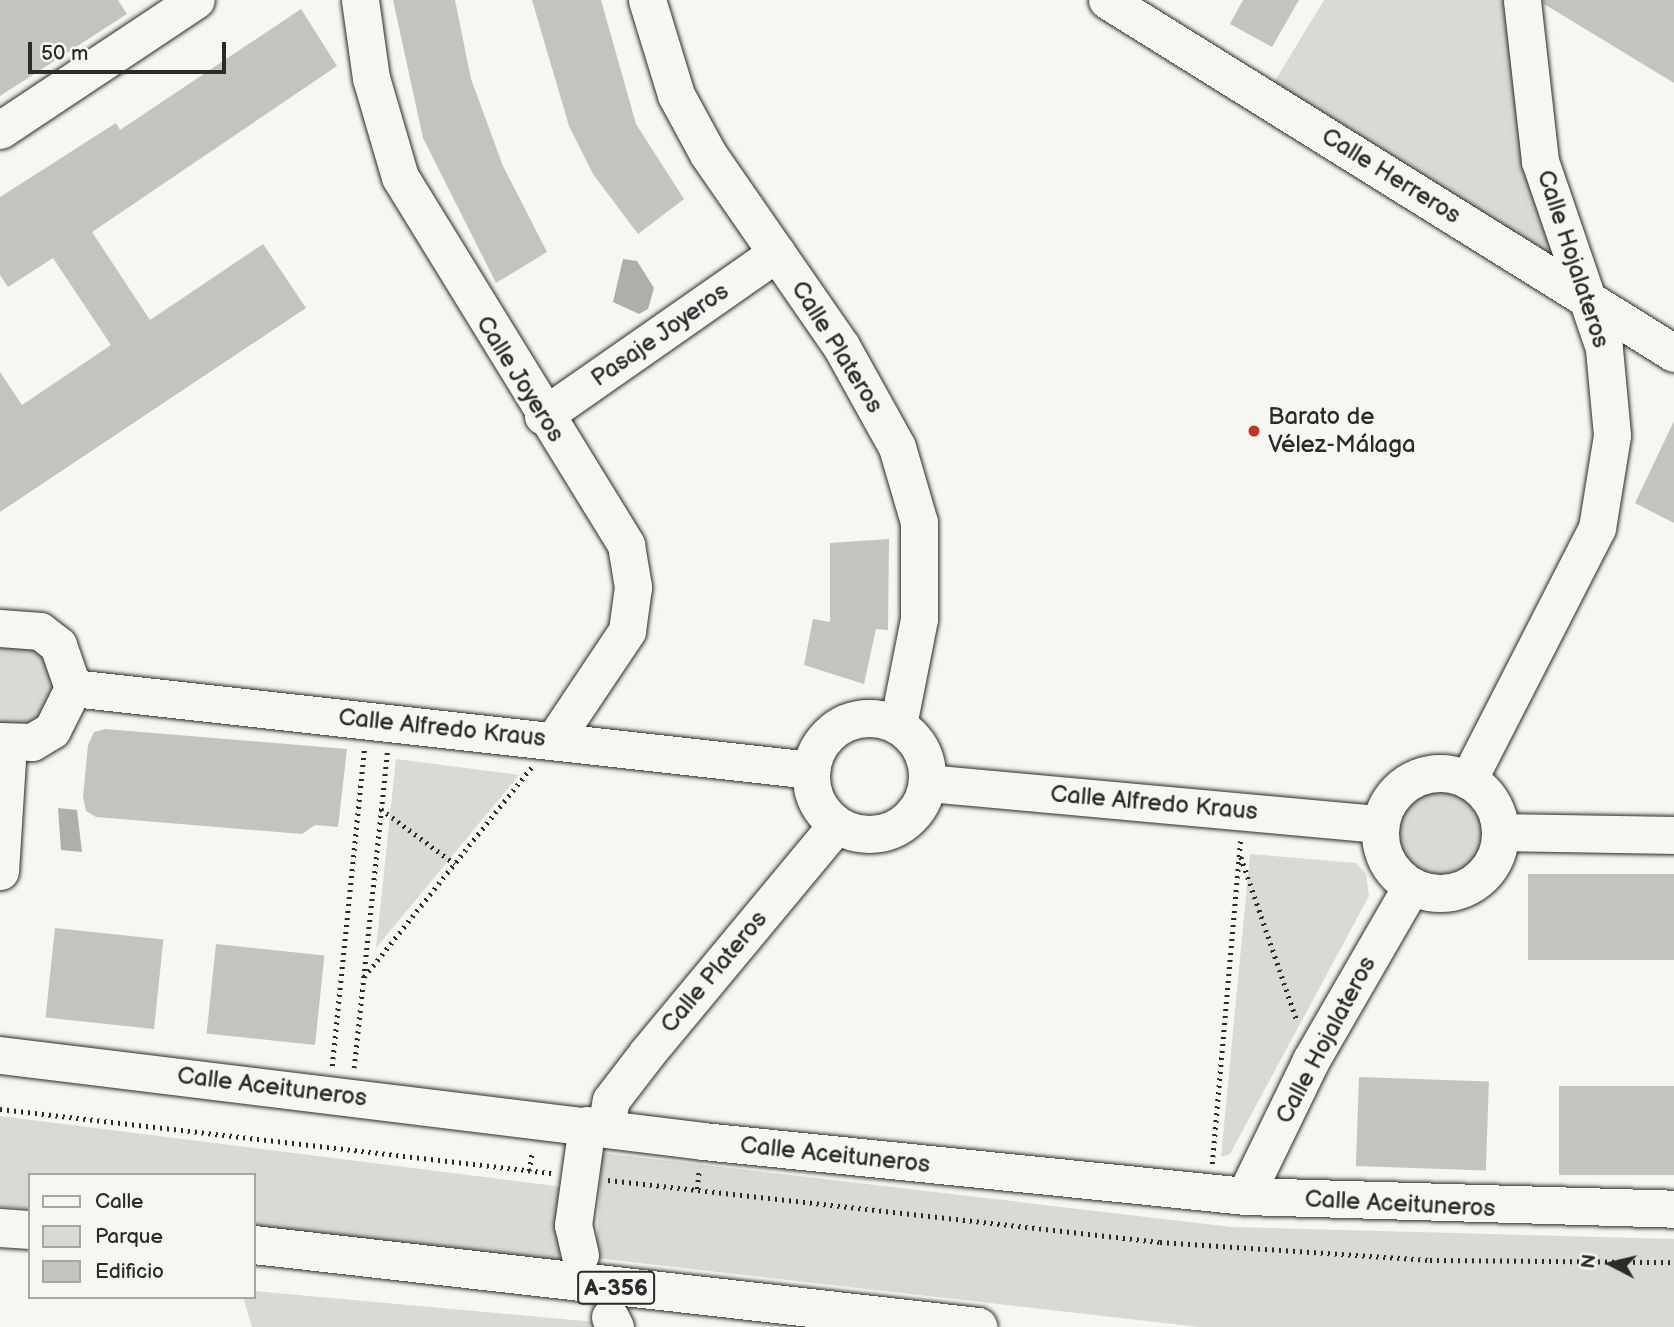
<!DOCTYPE html>
<meta charset="utf-8">
<style>
body{margin:0}
#map{position:relative;width:1674px;height:1327px;overflow:hidden;background:#f6f6f2;font-family:"Balsamiq Sans",sans-serif}
div>[style]{position:absolute}
.green>*{inset:0;background:#d9d9d5}
.round{border-radius:50%}
.water>*{inset:0;background:#aeaeab}
.building>*{inset:0;background:#c3c3c0;transform-origin:0 0}
.path>*{height:4.5px;margin-top:-2.25px;transform-origin:0;background:repeating-linear-gradient(90deg,#2b2b2b 0 2px,transparent 0 7px)}
.roads{filter:drop-shadow(0 0 2px #2b2b2b) drop-shadow(0 0 2px #2b2b2b)}
.minor>*{height:37px;margin:-18.5px;padding:0 18.5px;transform-origin:18.5px;border-radius:18.5px;background:#f6f6f2}
.minor>.ring{margin:-18.5px;padding:0;box-sizing:content-box;background:none;border:37px solid #f6f6f2;border-radius:50%}
.major>*{height:38px;margin:-19px;padding:0 19px;transform-origin:19px;border-radius:19px;background:#f6f6f2}
.dots>*{width:19px;height:19px;translate:-50% -50%;box-sizing:border-box;border:4px solid #f6f6f2;border-radius:50%}
span{translate:-50% -50%;white-space:nowrap;text-align:center;line-height:1.15;-webkit-text-stroke:6px #f6f6f2;paint-order:stroke}
.shield-label span{padding:2px 5px;background:#f6f6f2;border:2px solid;border-radius:5px;-webkit-text-stroke-width:0}
.shield-label{font-size:23px;color:#2b2b2b;font-weight:700}
.street-label{font-size:24px;color:#2b2b2b}
.poi-label{font-size:24px;color:#2b2b2b}
.left{translate:0 -50%;text-align:left}
.legend{position:absolute;left:28px;top:1173px;width:228px;height:126px;box-sizing:border-box;background:#f6f6f2;border:2px solid #a5a5a2;margin:0;padding:9px 12px;list-style:none;font-size:21px;color:#2b2b2b}
.legend li{display:flex;align-items:center;gap:14px;height:35px}
.legend b{width:35px;border:2px solid #a5a5a2}
.north{position:absolute;left:1576px;top:1229px;width:70px;height:70px;-webkit-text-stroke:5px #f6f6f2;paint-order:stroke;rotate:277deg;font-size:19px;font-weight:700;line-height:28px;text-align:center;color:#2b2b2b}
.north::after{content:'';display:block;margin:auto;width:24px;height:32px;background:#2b2b2b;clip-path:polygon(50% 0,100% 100%,50% 72%,0 100%)}
.scale{position:absolute;left:28px;top:42px;width:198px;height:32px;box-sizing:border-box;border:4px solid #2b2b2b;border-top:0;padding-left:9px;font-size:21px;line-height:24px;white-space:nowrap;color:#2b2b2b;-webkit-text-stroke:5px #f6f6f2;paint-order:stroke}
</style>
<div id="map">
<div class="green">
<i style="clip-path:polygon(1324px 0,1511px 0,1565px 269px,1267px 94px)"></i>
<i style="clip-path:polygon(20px 637px,61px 673px,37px 724px,0 726px,0 640px)"></i>
<i style="clip-path:polygon(396px 759px,519px 775px,376px 948px)"></i>
<i class="round" style="left:1395px;top:786px;width:90px;height:90px"></i>
<i style="clip-path:polygon(1250px 854px,1356px 863px,1366px 874px,1369px 896px,1230px 1154px,1221px 1157px)"></i>
<i style="clip-path:polygon(0 1116px,563px 1187px,559px 1262px,254px 1231px,254px 1175px,30px 1175px,30px 1209px,0 1207px)"></i>
<i style="clip-path:polygon(602px 1153px,1232px 1227px,1674px 1239px,1674px 1327px,1199px 1327px,596px 1258px)"></i>
<i style="clip-path:polygon(254px 1291px,595px 1322px,597px 1327px,252px 1327px,243px 1297px,254px 1297px)"></i>
</div>
<div class="water">
<i style="clip-path:polygon(623px 259px,637px 261px,654px 288px,648px 309px,639px 314px,613px 302px)"></i>
<i style="clip-path:polygon(58px 808px,77px 810px,82px 852px,61px 850px)"></i>
</div>
<div class="building">
<i style="clip-path:polygon(0 0,118px 0,127px 14px,0 96px)"></i>
<i style="clip-path:polygon(393px 0,455px 0,471px 79px,503px 166px,547px 252px,496px 283px,423px 138px)"></i>
<i style="clip-path:polygon(532px 0,601px 0,636px 124px,684px 199px,638px 234px,593px 174px,569px 126px)"></i>
<i style="clip-path:polygon(1243px 0,1299px 0,1272px 47px,1230px 24px)"></i>
<i style="clip-path:polygon(1543px 0,1674px 0,1674px 83px,1544px 4px)"></i>
<i style="clip-path:polygon(301px 9px,337px 66px,92px 232px,150px 320px,263px 244px,306px 308px,0 512px,0 372px,22px 405px,111px 345px,53px 258px,8px 287px,0 275px,0 197px,116px 123px,120px 130px)"></i>
<i style="clip-path:polygon(1674px 421px,1674px 523px,1635px 503px)"></i>
<i style="clip-path:polygon(889px 539px,888px 630px,876px 629px,864px 684px,804px 665px,813px 619px,830px 622px,830px 543px)"></i>
<i style="clip-path:polygon(105px 729px,347px 749px,338px 827px,315px 825px,302px 834px,96px 817px,86px 811px,83px 797px,88px 745px,94px 732px)"></i>
<i style="left:1528px;top:874px;width:146px;height:86px"></i>
<i style="left:55px;top:928px;width:109px;height:90px;rotate:6deg"></i>
<i style="left:216px;top:944px;width:109px;height:90px;rotate:6deg"></i>
<i style="left:1359px;top:1077px;width:130px;height:89px;rotate:2deg"></i>
<i style="left:1559px;top:1086px;width:115px;height:89px"></i>
</div>
<div class="path">
<i style="left:381px;top:809px;width:92px;rotate:36.6deg"></i>
<i style="left:1241px;top:857px;width:173px;rotate:71.1deg"></i>
<i style="left:364px;top:977px;width:268px;rotate:-51.4deg"></i>
<i style="left:332px;top:1066px;width:318px;rotate:-84.2deg"></i>
<i style="left:354px;top:1068px;width:317px;rotate:-84deg"></i>
<i style="left:0;top:1109px;width:555px;rotate:6.63deg"></i>
<i style="left:1212px;top:1164px;width:324px;rotate:-85deg"></i>
<i style="left:529px;top:1171px;width:20px;rotate:-81deg"></i>
<i style="left:608px;top:1180px;width:555px;rotate:6.41deg"></i>
<i style="left:1160px;top:1242px;width:271px;rotate:3.8deg"></i>
<i style="left:1430px;top:1260px;width:244px;rotate:0.5deg"></i>
<i style="left:697px;top:1189px;width:20px;rotate:-84deg"></i>
</div>
<div class="roads">
<div class="minor">
<i style="left:360px;top:0;width:79px;rotate:82deg"></i>
<i style="left:371px;top:78px;width:103px;rotate:73.7deg"></i>
<i style="left:400px;top:177px;width:432px;rotate:58.4deg"></i>
<i style="left:626px;top:545px;width:43px;rotate:80.5deg"></i>
<i style="left:633px;top:587px;width:44px;rotate:97.8deg"></i>
<i style="left:627px;top:631px;width:131px;rotate:123.8deg"></i>
<i style="left:647px;top:0;width:99px;rotate:73deg"></i>
<i style="left:676px;top:95px;width:67px;rotate:61.5deg"></i>
<i style="left:708px;top:154px;width:234px;rotate:55.3deg"></i>
<i style="left:841px;top:346px;width:115px;rotate:61deg"></i>
<i style="left:897px;top:447px;width:78px;rotate:73.7deg"></i>
<i style="left:919px;top:522px;width:97px;rotate:90deg"></i>
<i style="left:919px;top:619px;width:108px;rotate:101.2deg"></i>
<i style="left:1107px;top:0;width:668px;rotate:31.91deg"></i>
<i style="left:0;top:130px;width:235px;rotate:-33.6deg"></i>
<i style="left:543px;top:416px;width:285px;rotate:-34.9deg"></i>
<i style="left:0;top:628px;width:40px;rotate:4.3deg"></i>
<i style="left:40px;top:631px;width:23px;rotate:38deg"></i>
<i style="left:58px;top:645px;width:46px;rotate:70.8deg"></i>
<i style="left:73px;top:688px;width:47px;rotate:116.6deg"></i>
<i style="left:52px;top:730px;width:23px;rotate:149deg"></i>
<i style="left:32px;top:742px;width:32px;rotate:-178deg"></i>
<i style="left:73px;top:688px;width:743px;rotate:6.34deg"></i>
<i class="ring" style="left:811px;top:718px;width:79px;height:79px"></i>
<i class="ring" style="left:1380px;top:773px;width:83px;height:83px"></i>
<i style="left:1468px;top:780px;width:283px;rotate:-62.9deg"></i>
<i style="left:1597px;top:528px;width:94px;rotate:-80.8deg"></i>
<i style="left:1612px;top:435px;width:87px;rotate:-95.3deg"></i>
<i style="left:1604px;top:348px;width:198px;rotate:-108.9deg"></i>
<i style="left:1540px;top:161px;width:162px;rotate:-96.4deg"></i>
<i style="left:928px;top:783px;width:454px;rotate:5.2deg"></i>
<i style="left:1500px;top:832px;width:174px;rotate:1deg"></i>
<i style="left:0;top:871px;width:127px;rotate:-86.4deg"></i>
<i style="left:0;top:1055px;width:708px;rotate:6.97deg"></i>
<i style="left:703px;top:1141px;width:545px;rotate:5.79deg"></i>
<i style="left:1245px;top:1196px;width:429px;rotate:1.7deg"></i>
<i style="left:606px;top:1127px;width:27px;rotate:-80deg"></i>
<i style="left:611px;top:1100px;width:59px;rotate:-52.5deg"></i>
<i style="left:647px;top:1053px;width:296px;rotate:-50.3deg"></i>
<i style="left:1245px;top:1196px;width:151px;rotate:-64.1deg"></i>
<i style="left:1311px;top:1060px;width:200px;rotate:-60deg"></i>
<i style="left:580px;top:1255px;width:31px;rotate:-103deg"></i>
<i style="left:573px;top:1225px;width:101px;rotate:-82deg"></i>
<i style="left:610px;top:1317px;width:11px;rotate:63deg"></i>
</div>
<div class="major">
<i style="left:0;top:1228px;width:30px;rotate:4deg"></i>
<i style="left:254px;top:1245px;width:729px;rotate:6.46deg"></i>
</div>
</div>
<div class="dots">
<i style="left:1254px;top:431px;background:#c8321e"></i>
</div>
<div class="shield-label">
<span style="left:616px;top:1288px">A-356</span>
</div>
<div class="street-label">
<span style="left:1391px;top:176px;rotate:32deg">Calle Herreros</span>
<span style="left:1573px;top:259px;rotate:72deg">Calle Hojalateros</span>
<span style="left:660px;top:335px;rotate:-35deg">Pasaje Joyeros</span>
<span style="left:837px;top:347px;rotate:58deg">Calle Plateros</span>
<span style="left:520px;top:379px;rotate:58deg">Calle Joyeros</span>
<span style="left:442px;top:728px;rotate:6deg">Calle Alfredo Kraus</span>
<span style="left:1154px;top:803px;rotate:5deg">Calle Alfredo Kraus</span>
<span style="left:714px;top:972px;rotate:-50deg">Calle Plateros</span>
<span style="left:1326px;top:1040px;rotate:-62deg">Calle Hojalateros</span>
<span style="left:272px;top:1087px;rotate:7deg">Calle Aceituneros</span>
<span style="left:835px;top:1155px;rotate:6deg">Calle Aceituneros</span>
<span style="left:1400px;top:1204px;rotate:3deg">Calle Aceituneros</span>
</div>
<div class="poi-label">
<span class="left" style="left:1268px;top:431px">Barato de<br>Vélez-Málaga</span>
</div>
<ul class="legend">
<li><b style="height:9px;background:#f6f6f2"></b>Calle</li>
<li><b style="height:19px;background:#d9d9d5"></b>Parque</li>
<li><b style="height:19px;background:#c3c3c0"></b>Edificio</li>
</ul>
<div class="north">N</div>
<div class="scale">50 m</div>
</div>
